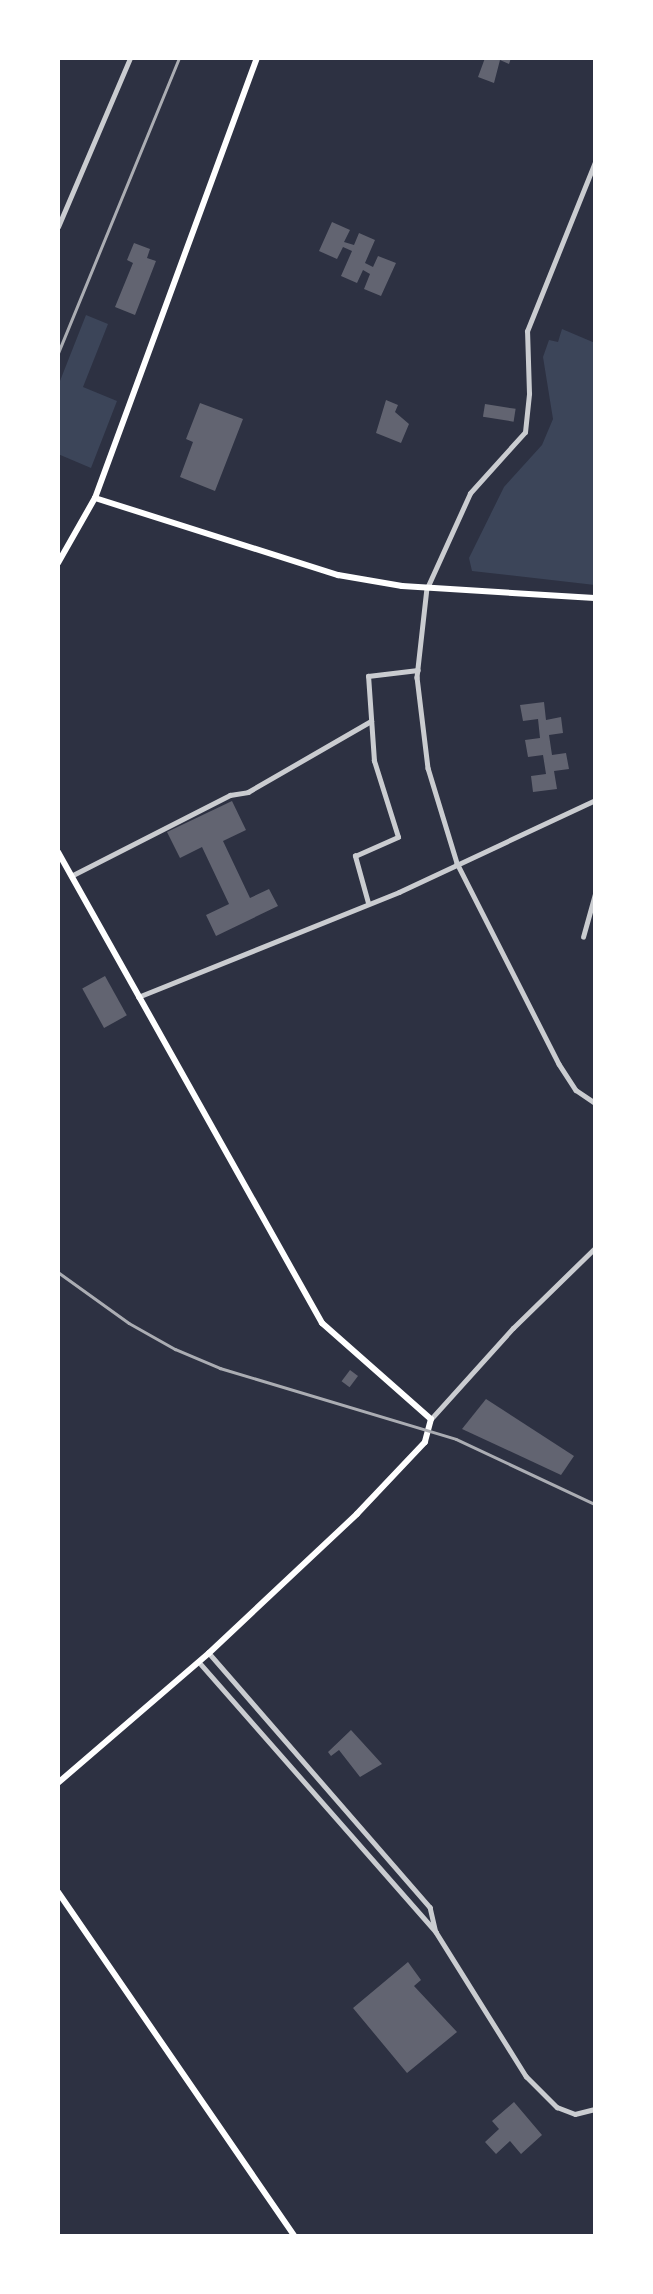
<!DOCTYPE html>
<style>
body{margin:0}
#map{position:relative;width:653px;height:2294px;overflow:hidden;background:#2d3142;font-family:Inter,sans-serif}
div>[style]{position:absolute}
.green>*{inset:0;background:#3c4559}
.building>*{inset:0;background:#626471;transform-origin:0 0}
.minor>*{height:4.5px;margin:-2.25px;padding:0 2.25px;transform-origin:2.25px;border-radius:2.25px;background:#caccd0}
.tertiary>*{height:5px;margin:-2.5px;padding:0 2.5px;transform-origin:2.5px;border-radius:2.5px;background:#caccd0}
.secondary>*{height:6px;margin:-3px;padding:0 3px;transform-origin:3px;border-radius:3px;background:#fff}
.primary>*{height:6px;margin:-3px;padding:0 3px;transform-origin:3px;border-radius:3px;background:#fff}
.rail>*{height:2.5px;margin:-1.25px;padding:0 1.25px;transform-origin:1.25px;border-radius:1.25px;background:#abadb3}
span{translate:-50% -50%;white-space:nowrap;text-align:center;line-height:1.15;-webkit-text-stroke:7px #fff;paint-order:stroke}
.frame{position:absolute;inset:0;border:60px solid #fff;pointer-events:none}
</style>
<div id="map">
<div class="green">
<i style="clip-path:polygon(86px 315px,108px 324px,83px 387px,117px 401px,91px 468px,58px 454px,58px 386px)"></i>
<i style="clip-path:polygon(562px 329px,595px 343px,595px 585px,472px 571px,469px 558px,504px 487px,542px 445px,553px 419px,543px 357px,549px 340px,558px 342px)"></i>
</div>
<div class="building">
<i style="clip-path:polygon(485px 58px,511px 58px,509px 64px,500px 60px,494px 83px,478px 77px)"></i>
<i style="clip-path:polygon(332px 222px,350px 230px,344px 242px,354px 245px,359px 233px,375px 240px,365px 263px,373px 267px,378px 256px,396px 263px,381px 296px,364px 289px,370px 274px,363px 270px,357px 283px,341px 276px,352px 251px,343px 247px,337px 259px,319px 251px)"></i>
<i style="clip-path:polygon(134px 243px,150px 249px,147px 258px,156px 261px,135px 315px,115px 307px,133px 263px,127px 260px)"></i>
<i style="clip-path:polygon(386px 400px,398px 405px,395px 412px,409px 424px,401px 443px,376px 433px)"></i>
<i style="clip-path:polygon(200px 403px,243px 419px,215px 491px,180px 477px,193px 442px,186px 439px)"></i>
<i style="left:485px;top:404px;width:31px;height:13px;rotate:9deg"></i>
<i style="clip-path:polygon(544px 702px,546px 720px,561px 717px,563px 733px,549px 735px,552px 755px,566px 753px,569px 769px,554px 771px,557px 789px,533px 792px,531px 776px,546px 774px,543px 755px,528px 757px,525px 740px,540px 738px,538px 719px,523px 721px,520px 705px)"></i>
<i style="clip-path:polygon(232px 801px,246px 830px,223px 841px,250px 898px,269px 889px,278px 906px,216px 936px,206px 915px,229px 904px,202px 847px,180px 858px,167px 832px)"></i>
<i style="left:105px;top:976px;width:45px;height:26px;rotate:61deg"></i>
<i style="left:350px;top:1370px;width:10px;height:14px;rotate:37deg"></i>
<i style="clip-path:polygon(486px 1399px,574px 1456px,561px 1475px,462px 1429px)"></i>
<i style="clip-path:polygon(351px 1730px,382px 1764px,360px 1777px,339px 1750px,331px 1756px,328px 1752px)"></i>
<i style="clip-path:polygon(408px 1962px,421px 1980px,414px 1986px,457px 2032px,407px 2073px,353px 2008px)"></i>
<i style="clip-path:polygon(514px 2102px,542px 2135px,521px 2154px,510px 2141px,496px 2154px,485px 2142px,499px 2129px,492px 2121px)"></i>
</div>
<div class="minor">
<i style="left:58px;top:227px;width:184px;rotate:-66.9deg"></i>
<i style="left:427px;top:588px;width:90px;rotate:96.4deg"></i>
<i style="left:417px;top:677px;width:92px;rotate:83.1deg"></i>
<i style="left:428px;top:768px;width:99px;rotate:73deg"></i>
<i style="left:457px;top:863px;width:225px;rotate:63.1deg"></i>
<i style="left:559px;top:1064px;width:31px;rotate:57deg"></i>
<i style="left:576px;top:1090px;width:23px;rotate:34deg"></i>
<i style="left:71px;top:876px;width:178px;rotate:-27deg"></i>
<i style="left:230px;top:795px;width:18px;rotate:-9deg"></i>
<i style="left:248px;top:792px;width:142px;rotate:-30deg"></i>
<i style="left:368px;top:903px;width:49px;rotate:-105.5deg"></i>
<i style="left:355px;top:856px;width:47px;rotate:-23.8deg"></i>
<i style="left:398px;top:837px;width:80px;rotate:-107.5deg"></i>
<i style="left:374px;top:761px;width:85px;rotate:-94deg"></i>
<i style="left:368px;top:676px;width:50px;rotate:-6.8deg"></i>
<i style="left:583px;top:937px;width:45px;rotate:-74.4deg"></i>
<i style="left:138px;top:997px;width:281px;rotate:-21.9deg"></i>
<i style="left:399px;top:892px;width:217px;rotate:-25.1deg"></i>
<i style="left:431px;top:1419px;width:122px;rotate:-48deg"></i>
<i style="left:513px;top:1328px;width:115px;rotate:-44.3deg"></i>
<i style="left:209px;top:1653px;width:337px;rotate:49deg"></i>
<i style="left:430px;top:1907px;width:23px;rotate:77deg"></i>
<i style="left:199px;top:1662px;width:359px;rotate:48.7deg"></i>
<i style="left:436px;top:1932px;width:170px;rotate:58deg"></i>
<i style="left:526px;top:2076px;width:44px;rotate:45deg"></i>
<i style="left:557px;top:2107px;width:19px;rotate:21deg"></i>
<i style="left:575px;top:2114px;width:21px;rotate:-14deg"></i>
</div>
<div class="tertiary">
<i style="left:427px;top:588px;width:104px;rotate:-65.6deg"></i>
<i style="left:470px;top:493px;width:82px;rotate:-48deg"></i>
<i style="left:525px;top:432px;width:39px;rotate:-84deg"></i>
<i style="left:529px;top:393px;width:62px;rotate:-91.8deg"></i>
<i style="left:527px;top:331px;width:182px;rotate:-68.1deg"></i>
</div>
<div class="secondary">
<i style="left:95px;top:498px;width:255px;rotate:17.6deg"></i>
<i style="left:338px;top:575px;width:65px;rotate:9.8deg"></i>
<i style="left:402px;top:586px;width:193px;rotate:3.6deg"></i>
</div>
<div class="primary">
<i style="left:58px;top:563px;width:75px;rotate:-60.4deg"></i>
<i style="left:95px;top:498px;width:469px;rotate:-69.8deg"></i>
<i style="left:58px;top:852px;width:540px;rotate:60.73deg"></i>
<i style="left:322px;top:1323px;width:145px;rotate:41.4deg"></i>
<i style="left:431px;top:1419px;width:24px;rotate:105deg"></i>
<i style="left:425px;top:1442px;width:99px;rotate:133.4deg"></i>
<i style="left:357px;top:1514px;width:203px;rotate:136.8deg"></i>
<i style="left:209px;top:1653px;width:199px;rotate:139.3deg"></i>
<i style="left:58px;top:1892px;width:417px;rotate:55.5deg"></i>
</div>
<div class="rail">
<i style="left:58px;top:353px;width:319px;rotate:-67.7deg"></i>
<i style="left:58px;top:1272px;width:87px;rotate:35.7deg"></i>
<i style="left:129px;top:1323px;width:53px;rotate:29.5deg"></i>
<i style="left:175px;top:1349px;width:49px;rotate:22.9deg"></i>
<i style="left:220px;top:1368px;width:246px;rotate:16.7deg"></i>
<i style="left:456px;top:1439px;width:153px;rotate:25.1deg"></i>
</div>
<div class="frame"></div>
</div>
